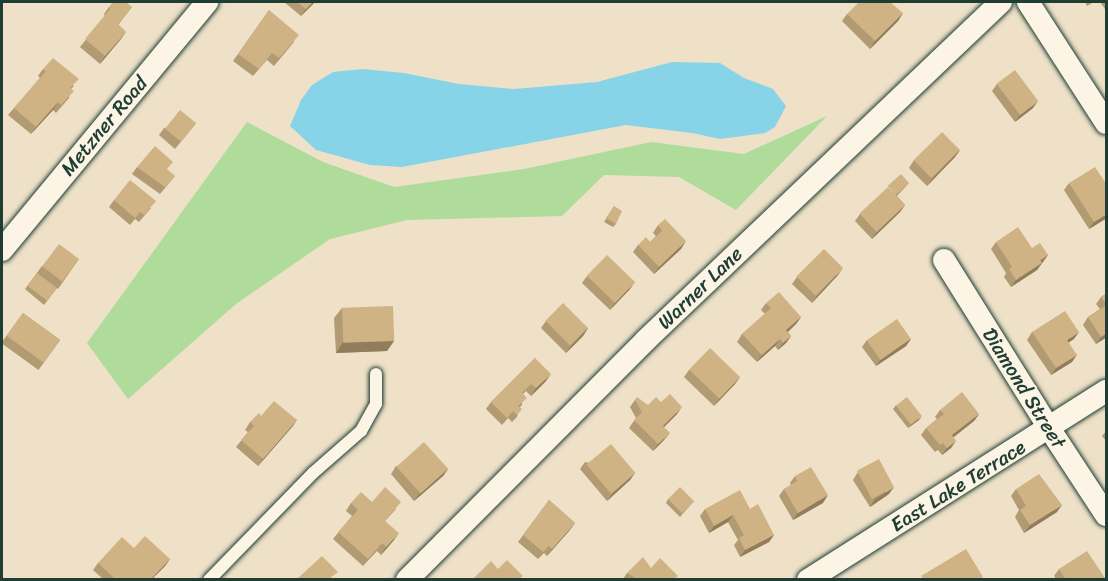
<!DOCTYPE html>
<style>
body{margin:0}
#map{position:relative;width:1108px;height:581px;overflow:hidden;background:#eee1c8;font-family:Sriracha,sans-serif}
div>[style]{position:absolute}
.green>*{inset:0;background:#afdc9b}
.water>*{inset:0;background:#87d3e7}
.roads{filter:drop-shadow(0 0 2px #1f3d34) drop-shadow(0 0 2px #1f3d34)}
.lane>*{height:12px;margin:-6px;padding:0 6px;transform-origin:6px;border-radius:6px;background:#fcf5e5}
.street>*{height:22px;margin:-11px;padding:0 11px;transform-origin:11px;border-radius:11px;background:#fcf5e5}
.wall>*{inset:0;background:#b29a72;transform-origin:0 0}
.shaded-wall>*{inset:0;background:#917d5c}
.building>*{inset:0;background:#cfb384;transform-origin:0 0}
span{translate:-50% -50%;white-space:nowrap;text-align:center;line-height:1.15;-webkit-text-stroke:4.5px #fcf5e5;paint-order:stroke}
.street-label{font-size:20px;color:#1f3d34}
.frame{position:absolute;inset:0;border:3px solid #1f3d34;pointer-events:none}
</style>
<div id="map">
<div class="green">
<i style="clip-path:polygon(827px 116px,736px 210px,679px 177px,604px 175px,562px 216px,407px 220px,330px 239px,236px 304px,128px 399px,87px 343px,247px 122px,323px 162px,394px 187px,524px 169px,651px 142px,744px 154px)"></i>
</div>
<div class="water">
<i style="clip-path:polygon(672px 62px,720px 63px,744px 78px,773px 89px,786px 106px,775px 127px,765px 133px,720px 139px,692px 133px,626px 125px,402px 167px,370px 165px,316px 150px,290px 126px,301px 100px,312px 85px,333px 72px,363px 69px,404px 73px,459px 84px,514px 89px,597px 82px)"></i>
</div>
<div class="roads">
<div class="lane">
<i style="left:209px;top:580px;width:149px;rotate:-45.8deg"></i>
<i style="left:313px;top:473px;width:64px;rotate:-41.2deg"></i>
<i style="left:361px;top:431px;width:31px;rotate:-61deg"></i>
<i style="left:376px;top:404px;width:30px;rotate:-90deg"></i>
</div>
<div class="street">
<i style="left:1028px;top:2px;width:144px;rotate:57.2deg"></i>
<i style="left:2px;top:250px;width:322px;rotate:-50.4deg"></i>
<i style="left:944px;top:260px;width:198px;rotate:58deg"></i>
<i style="left:1049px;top:428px;width:104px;rotate:56.8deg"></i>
<i style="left:407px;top:580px;width:339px;rotate:-45.1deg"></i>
<i style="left:646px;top:340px;width:490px;rotate:-43.6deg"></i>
<i style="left:808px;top:580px;width:353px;rotate:-32.4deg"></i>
</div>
</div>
<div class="wall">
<i style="clip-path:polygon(284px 2px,315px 2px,301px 16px)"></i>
<i style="clip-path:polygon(1085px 2px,1094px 2px,1087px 6px)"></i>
<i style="clip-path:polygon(1100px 2px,1107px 2px,1107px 12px)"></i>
<i style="clip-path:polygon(109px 7px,132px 7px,118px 25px,126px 32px,100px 64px,80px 47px,105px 16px,104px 14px)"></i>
<i style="clip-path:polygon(269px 10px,294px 42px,274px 66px,267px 60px,253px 76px,233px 61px)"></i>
<i style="clip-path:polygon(903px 13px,898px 21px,870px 49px,842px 21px,847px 14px)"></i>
<i style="clip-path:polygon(43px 69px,74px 86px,71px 89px,69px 98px,56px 113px,53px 110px,31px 134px,8px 115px,14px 108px,40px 78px,38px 76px)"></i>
<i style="clip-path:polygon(997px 84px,1033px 108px,1015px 122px,992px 91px)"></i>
<i style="clip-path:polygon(196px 123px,175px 149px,159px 135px,164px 128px)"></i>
<i style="clip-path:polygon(960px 150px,955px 157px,927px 186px,909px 168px,914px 160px)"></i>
<i style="clip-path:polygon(137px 167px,175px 176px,160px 194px,132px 174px)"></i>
<i style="clip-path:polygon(909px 183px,897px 196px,905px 205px,900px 212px,872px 239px,855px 221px,860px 214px)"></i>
<i style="clip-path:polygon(1069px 183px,1107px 218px,1089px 229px,1064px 190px)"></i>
<i style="clip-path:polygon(114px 200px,151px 208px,139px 222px,135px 219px,130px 225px,109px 207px)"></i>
<i style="clip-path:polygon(614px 206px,616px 224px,613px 227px,604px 222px)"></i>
<i style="clip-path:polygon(658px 225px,681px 249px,654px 274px,633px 252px,638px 245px,650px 242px,656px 236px,653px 233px)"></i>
<i style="clip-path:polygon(996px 242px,1032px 248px,1048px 255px,1037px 270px,1011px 287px,1004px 277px,1006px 273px,991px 249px)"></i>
<i style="clip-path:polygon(79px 259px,58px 289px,57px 288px,44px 305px,25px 289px,42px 266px)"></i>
<i style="clip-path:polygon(838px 275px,812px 303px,792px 284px,797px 277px)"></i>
<i style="clip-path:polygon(587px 276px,630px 289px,610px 310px,582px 283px)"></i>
<i style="clip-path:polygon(1107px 293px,1107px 337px,1096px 344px,1083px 325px,1088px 317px,1100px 309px,1096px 304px,1101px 297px)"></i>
<i style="clip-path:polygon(766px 303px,801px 317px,796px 324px,788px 332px,791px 336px,786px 343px,778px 350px,775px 346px,757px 362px,737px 342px,742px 334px,765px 314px,761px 310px)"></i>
<i style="clip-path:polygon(342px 308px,394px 341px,387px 351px,336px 353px,334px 318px)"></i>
<i style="left:23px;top:313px;width:46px;height:37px;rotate:36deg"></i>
<i style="clip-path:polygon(546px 321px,588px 328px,583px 336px,566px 353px,541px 328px)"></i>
<i style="clip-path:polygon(1032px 332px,1074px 339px,1069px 342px,1072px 362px,1051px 375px,1027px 340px)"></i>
<i style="clip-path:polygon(911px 339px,906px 346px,876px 366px,862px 347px,867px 340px)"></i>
<i style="clip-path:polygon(535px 358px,546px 381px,531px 396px,526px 391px,523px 394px,522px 405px,520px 407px,517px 417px,512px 422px,508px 418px,502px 425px,486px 409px,491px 402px)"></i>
<i style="clip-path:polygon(689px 370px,740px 377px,735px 384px,714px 406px,684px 377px)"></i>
<i style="clip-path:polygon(635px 400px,648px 405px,661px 402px,677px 414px,664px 427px,664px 440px,653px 451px,629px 428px,636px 418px,630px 407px)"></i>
<i style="clip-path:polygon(896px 405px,919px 420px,908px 428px,893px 409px)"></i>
<i style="clip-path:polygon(940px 410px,979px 414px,974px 421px,954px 437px,951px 448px,942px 455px,938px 450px,935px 452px,921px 435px,926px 428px,937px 419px,935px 417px)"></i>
<i style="clip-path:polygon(261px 416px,297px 420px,292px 427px,258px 466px,236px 447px,248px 432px,245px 430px,250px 422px)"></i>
<i style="clip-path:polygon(1107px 430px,1107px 442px,1102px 436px)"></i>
<i style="clip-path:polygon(585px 462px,635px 473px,630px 480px,607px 501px,580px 469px)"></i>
<i style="clip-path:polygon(396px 466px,448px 469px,443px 476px,414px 501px,391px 474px)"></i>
<i style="clip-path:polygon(858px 472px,889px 494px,870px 507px,853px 480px)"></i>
<i style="clip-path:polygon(795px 476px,823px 503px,793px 520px,779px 496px,784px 489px,791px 485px,790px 483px)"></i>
<i style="clip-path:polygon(1016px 489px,1057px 512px,1024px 533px,1015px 517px,1019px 510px,1011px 496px)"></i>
<i style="clip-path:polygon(668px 499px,694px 501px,680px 517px,666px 503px)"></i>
<i style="clip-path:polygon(549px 500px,575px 523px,547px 556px,544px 553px,538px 559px,518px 542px)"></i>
<i style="clip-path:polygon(372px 502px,396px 509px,385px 521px,394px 540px,381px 555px,377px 551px,363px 566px,333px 539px,352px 516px,346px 511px,351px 503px)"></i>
<i style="clip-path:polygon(705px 509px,750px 509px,774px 535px,769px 542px,740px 557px,734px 545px,738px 540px,728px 522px,709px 533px,700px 516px)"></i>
<i style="clip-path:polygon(134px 548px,170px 559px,165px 566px,152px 579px,103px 579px,93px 570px,98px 563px)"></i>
<i style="clip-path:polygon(651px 568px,676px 579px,623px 579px,627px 573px)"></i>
<i style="clip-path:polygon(1059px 569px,1104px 579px,1056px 579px,1054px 576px)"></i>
</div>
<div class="shaded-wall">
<i style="clip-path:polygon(313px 2px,315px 2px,301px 16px,306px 9px)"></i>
<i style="clip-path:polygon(903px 13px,898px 21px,870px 49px,875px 41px)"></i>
<i style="clip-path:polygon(126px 32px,121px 39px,100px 64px,105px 56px)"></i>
<i style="clip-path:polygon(1038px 101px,1033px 108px,1015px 122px,1020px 115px)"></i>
<i style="clip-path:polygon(58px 102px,53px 110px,31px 134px,36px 127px)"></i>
<i style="clip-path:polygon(960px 150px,955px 157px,927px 186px,932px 179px)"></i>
<i style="clip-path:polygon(905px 205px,900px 212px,872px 239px,877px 232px)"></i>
<i style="clip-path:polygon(1107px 214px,1107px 218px,1089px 229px,1094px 222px)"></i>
<i style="clip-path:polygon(686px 241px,681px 249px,654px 274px,659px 267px)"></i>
<i style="clip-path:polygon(1048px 255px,1037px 270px,1011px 287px,1016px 280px)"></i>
<i style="clip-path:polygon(843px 268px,838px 275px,812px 303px,817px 296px)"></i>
<i style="clip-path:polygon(635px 282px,630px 289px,610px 310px,615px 303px)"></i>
<i style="clip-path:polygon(801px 317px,796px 324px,781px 338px,786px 330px)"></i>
<i style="clip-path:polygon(588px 328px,583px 336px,566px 353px,571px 346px)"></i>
<i style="clip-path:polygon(1079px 332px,1074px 339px,1062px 347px,1067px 340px)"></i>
<i style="clip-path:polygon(1107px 333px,1107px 337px,1096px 344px,1101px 337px)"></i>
<i style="clip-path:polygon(791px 336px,786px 343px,778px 350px,783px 343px)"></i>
<i style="clip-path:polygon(780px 339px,775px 346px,757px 362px,762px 355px)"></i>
<i style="clip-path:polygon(911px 339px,906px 346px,876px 366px,881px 359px)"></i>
<i style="clip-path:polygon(394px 341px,387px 351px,336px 353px,343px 342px)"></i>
<i style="clip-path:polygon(1077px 355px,1072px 362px,1051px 375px,1056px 368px)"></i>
<i style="clip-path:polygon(551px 374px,546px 381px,531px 396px,536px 388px)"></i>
<i style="clip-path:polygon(740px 377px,735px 384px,714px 406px,719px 399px)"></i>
<i style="clip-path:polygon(682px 407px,677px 414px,658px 433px,663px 426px)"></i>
<i style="clip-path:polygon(979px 414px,974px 421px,947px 442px,952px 435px)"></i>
<i style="clip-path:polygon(922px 416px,919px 420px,908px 428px,911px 425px)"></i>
<i style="clip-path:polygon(297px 420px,292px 427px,258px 466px,263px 459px)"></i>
<i style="clip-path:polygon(670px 433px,664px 440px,653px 451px,658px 444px)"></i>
<i style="clip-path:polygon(956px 441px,951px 448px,942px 455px,947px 448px)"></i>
<i style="clip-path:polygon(448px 469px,443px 476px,414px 501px,419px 494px)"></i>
<i style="clip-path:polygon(635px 473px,630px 480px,607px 501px,612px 494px)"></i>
<i style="clip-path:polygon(894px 487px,889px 494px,870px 507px,875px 499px)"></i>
<i style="clip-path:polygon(828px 495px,823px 503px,793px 520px,798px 513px)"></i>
<i style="clip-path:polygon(1062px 505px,1057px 512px,1024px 533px,1030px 525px)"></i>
<i style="clip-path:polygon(733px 515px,728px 522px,709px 533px,714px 526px)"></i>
<i style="clip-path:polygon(575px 523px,570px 530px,547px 556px,552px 549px)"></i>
<i style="clip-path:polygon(399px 533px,394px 540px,381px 555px,386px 547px)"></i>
<i style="clip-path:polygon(774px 535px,769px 542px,740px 557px,745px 550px)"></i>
<i style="clip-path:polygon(170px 559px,165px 566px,152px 579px,151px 579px)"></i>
</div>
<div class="building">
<i style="clip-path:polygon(113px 2px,126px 2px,132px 7px,118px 24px,126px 32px,105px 56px,85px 39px,110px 9px,109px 7px)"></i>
<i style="clip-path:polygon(297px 2px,313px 2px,306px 9px)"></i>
<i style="clip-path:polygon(859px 2px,890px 2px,903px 13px,875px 41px,847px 14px)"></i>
<i style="clip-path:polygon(269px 10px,299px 35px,279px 58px,272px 53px,259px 69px,238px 54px)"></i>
<i style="clip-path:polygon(53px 58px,79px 79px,70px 88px,74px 91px,61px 105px,58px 102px,36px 127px,14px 108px,46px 71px,43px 69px)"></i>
<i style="left:1015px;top:70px;width:39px;height:23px;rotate:53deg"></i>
<i style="left:180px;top:110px;width:21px;height:24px;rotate:39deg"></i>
<i style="left:942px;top:132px;width:25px;height:40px;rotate:45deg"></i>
<i style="clip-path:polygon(155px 146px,173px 162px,167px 169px,175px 176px,165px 187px,137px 167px)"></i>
<i style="clip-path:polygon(1095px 167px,1107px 185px,1107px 214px,1094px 222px,1069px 183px)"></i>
<i style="left:901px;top:174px;width:12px;height:18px;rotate:48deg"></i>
<i style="clip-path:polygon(130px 180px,156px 201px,144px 215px,140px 212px,135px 218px,114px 200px)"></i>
<i style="left:888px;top:187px;width:25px;height:39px;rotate:47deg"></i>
<i style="clip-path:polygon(614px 206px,622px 211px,616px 224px,606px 218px)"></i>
<i style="clip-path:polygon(665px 219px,686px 241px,659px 267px,638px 245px,646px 237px,650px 242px,663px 230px,658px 225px)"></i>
<i style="clip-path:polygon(1018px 227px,1032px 248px,1040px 243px,1048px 255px,1040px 260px,1042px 263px,1016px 280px,1009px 269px,1012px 267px,996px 242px)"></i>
<i style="left:59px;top:244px;width:25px;height:28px;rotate:37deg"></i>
<i style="left:824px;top:249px;width:27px;height:39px;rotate:45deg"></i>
<i style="left:607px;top:255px;width:39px;height:29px;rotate:44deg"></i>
<i style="left:37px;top:273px;width:25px;height:16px;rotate:37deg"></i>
<i style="clip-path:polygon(779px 292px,801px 317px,786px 330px,791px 336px,783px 343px,780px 339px,762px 355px,742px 334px,771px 308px,766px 303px)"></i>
<i style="clip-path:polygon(1107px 293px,1107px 305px,1101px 297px)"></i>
<i style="left:563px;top:303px;width:35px;height:25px;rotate:45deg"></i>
<i style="clip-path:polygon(1107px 305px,1107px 333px,1101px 337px,1088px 317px)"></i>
<i style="left:393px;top:306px;width:35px;height:51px;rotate:88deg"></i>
<i style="clip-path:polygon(1065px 311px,1079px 332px,1067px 340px,1077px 355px,1056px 368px,1032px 332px)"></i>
<i style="left:23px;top:313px;width:46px;height:28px;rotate:36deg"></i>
<i style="left:897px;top:319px;width:24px;height:37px;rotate:55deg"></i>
<i style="left:710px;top:348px;width:42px;height:30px;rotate:44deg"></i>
<i style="clip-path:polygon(535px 358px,551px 374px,536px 388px,531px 384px,522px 393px,527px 398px,518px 406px,522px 409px,517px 415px,513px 411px,507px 418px,491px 402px)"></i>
<i style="clip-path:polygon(962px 392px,979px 414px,952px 435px,956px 441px,947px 448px,943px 443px,940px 445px,926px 428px,944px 414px,940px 410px)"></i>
<i style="clip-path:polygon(670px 394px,682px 407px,663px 426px,670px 433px,658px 444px,634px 420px,642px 412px,635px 400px,637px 397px,648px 405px,656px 397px,661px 402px)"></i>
<i style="left:907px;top:397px;width:24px;height:14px;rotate:52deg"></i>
<i style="clip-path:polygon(274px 401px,297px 420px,263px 459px,241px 440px,254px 426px,250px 422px,259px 413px,261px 416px)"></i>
<i style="left:424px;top:442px;width:36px;height:37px;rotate:48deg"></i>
<i style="left:611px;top:444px;width:38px;height:32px;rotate:50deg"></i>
<i style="left:879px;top:459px;width:32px;height:25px;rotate:62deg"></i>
<i style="clip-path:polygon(811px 467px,828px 495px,798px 513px,784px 489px,797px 481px,795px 476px)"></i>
<i style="clip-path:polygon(1039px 474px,1062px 505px,1030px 525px,1020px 510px,1026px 506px,1016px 489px)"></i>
<i style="clip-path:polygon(385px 487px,401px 502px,385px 521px,399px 533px,386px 547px,382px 543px,368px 559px,338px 532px,358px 510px,351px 503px,361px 492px,372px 502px)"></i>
<i style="left:680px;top:487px;width:20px;height:17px;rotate:45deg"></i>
<i style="clip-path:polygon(740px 490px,750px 509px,758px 504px,774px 535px,745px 550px,739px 538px,744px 535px,733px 515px,714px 526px,705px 509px)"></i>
<i style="clip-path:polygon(549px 500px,575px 523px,552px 549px,549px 546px,543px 552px,523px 535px)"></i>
<i style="clip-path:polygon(145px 536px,170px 559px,151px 579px,113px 579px,114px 578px,98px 563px,122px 537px,134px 548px)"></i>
<i style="clip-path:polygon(966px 549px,983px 577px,979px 579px,924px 579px,921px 576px)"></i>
<i style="clip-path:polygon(1087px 551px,1105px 578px,1103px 579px,1065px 579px,1059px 569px)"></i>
<i style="clip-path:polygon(322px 556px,338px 572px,329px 579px,297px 579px)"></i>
<i style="clip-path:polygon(643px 557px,651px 568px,660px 558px,678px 576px,674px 579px,637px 579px,627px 573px)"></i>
<i style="clip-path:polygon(507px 560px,523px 576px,519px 579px,473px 579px,491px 561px,498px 569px)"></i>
</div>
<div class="street-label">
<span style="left:104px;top:126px;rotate:-50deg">Metzner Road</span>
<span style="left:700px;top:288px;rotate:-44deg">Warner Lane</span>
<span style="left:1024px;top:388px;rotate:58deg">Diamond Street</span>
<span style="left:958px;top:486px;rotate:-32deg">East Lake Terrace</span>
</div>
<div class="frame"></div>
</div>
